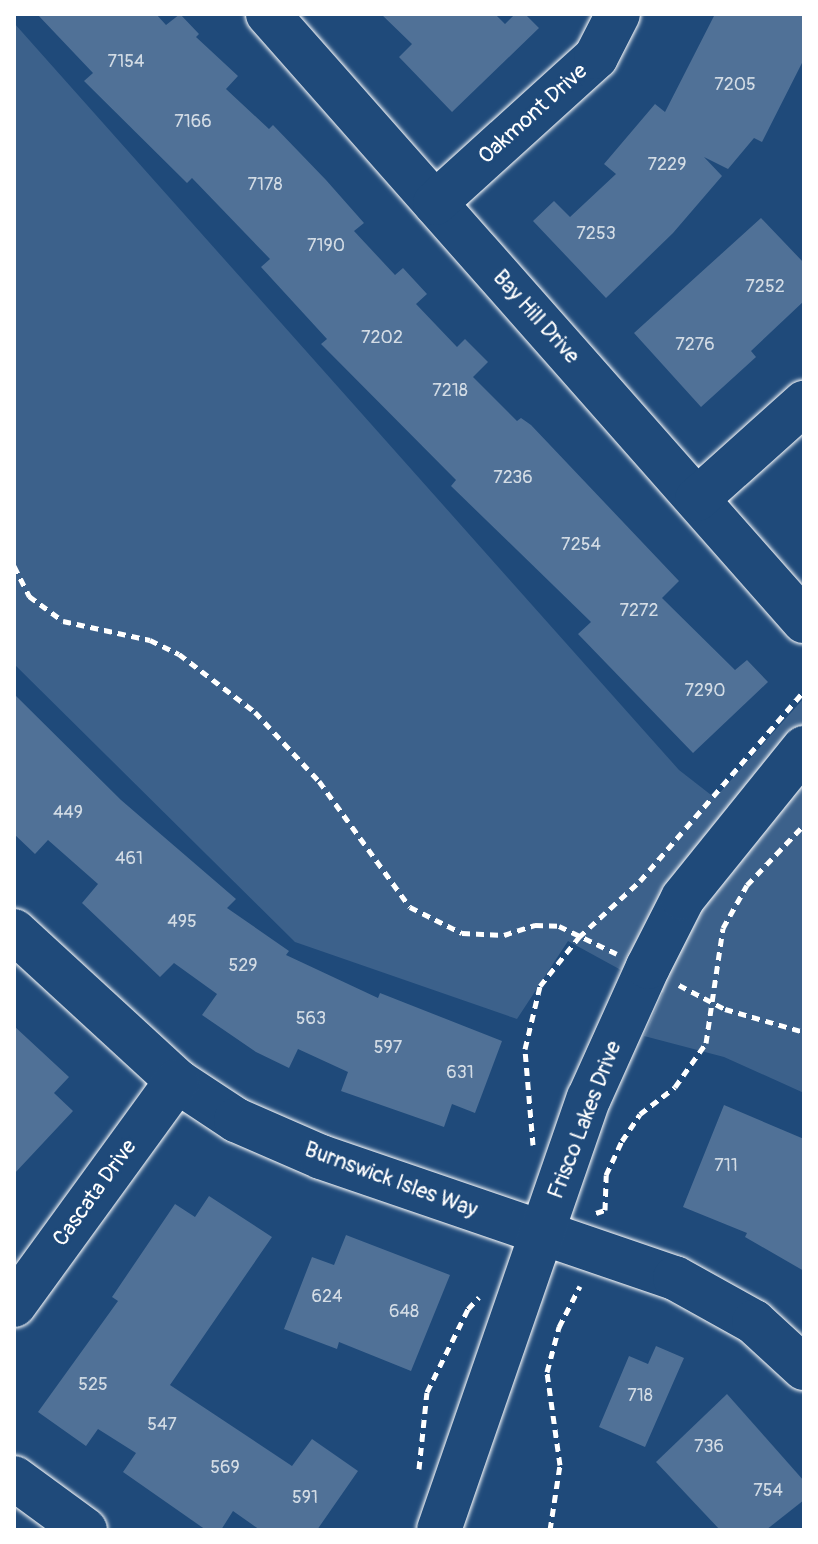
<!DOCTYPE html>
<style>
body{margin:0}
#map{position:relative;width:818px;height:1544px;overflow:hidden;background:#1f4a7a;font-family:Pangolin,sans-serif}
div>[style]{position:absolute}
.green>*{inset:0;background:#3c618b}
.building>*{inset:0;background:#507197}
.path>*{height:5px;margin-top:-2.5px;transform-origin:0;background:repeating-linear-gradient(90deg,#fff 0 8px,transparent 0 14px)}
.roads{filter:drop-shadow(0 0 2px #fff) drop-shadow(0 0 2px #fff)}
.minor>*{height:44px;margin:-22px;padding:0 22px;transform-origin:22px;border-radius:22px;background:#1f4a7a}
span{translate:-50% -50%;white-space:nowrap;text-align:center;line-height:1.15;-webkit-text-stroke:6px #1f4a7a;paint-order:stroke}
.number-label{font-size:18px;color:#d3dce5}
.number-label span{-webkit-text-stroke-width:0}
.street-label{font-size:22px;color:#fff}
.frame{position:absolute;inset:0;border:16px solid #fff;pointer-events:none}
</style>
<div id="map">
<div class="green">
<i style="clip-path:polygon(14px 23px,679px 770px,715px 798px,804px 698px,804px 1093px,724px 1057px,644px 1036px,663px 993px,568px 941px,517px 1019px,295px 942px,14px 664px)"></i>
</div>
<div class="building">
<i style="clip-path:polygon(37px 14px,156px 14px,166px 25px,180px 14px,199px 34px,196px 37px,238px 76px,226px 89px,269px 129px,273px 125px,326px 180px,364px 223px,354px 231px,395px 275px,403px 268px,427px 294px,416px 304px,457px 347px,465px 339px,488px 362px,473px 377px,517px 421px,521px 418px,531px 425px,679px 581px,662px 598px,735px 670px,747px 660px,768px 682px,693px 753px,578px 634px,591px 622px,451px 486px,456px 480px,321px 344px,327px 339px,261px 267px,270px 259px,192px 178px,187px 183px,84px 81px,93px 73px)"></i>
<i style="clip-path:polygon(381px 14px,495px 14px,505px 24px,515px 14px,525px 14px,539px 28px,452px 112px,399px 57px,412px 44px)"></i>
<i style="clip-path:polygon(715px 14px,804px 14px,804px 59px,762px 142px,754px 138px,728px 169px,704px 157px,722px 176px,673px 233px,606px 298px,533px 221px,554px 201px,570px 217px,616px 174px,604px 164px,655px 104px,665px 112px)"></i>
<i style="clip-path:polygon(761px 218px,804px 263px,804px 301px,751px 351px,756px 357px,701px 407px,634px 333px)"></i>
<i style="clip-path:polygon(14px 694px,121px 800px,236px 899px,227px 908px,289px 951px,286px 955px,378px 998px,380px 993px,502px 1041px,475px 1113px,452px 1104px,444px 1127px,341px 1091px,348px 1072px,298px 1049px,289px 1068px,256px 1052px,202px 1015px,217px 994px,174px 963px,160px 977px,82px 903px,98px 884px,48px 840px,35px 854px,14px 834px)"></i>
<i style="clip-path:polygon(14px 1026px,69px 1077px,54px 1093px,73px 1111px,14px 1174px)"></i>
<i style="clip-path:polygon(724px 1105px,804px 1139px,804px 1271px,745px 1237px,747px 1233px,683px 1207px)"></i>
<i style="clip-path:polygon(209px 1196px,272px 1237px,170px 1385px,292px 1466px,312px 1439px,358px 1471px,317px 1530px,260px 1530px,233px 1511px,221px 1530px,206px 1530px,123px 1472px,136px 1453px,98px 1429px,86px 1446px,38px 1412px,118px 1301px,112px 1297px,175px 1204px,195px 1217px)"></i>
<i style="clip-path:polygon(346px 1235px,450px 1275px,411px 1371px,339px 1342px,337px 1349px,284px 1329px,312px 1257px,334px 1265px)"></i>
<i style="clip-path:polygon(656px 1346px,684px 1358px,645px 1447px,599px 1427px,629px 1356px,648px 1364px)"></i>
<i style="clip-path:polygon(727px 1394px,804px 1481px,804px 1500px,766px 1530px,720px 1530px,656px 1462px)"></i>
</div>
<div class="path">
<i style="left:14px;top:566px;width:34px;rotate:63deg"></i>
<i style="left:29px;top:596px;width:42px;rotate:36.3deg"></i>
<i style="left:63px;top:621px;width:89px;rotate:12.3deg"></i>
<i style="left:150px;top:640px;width:32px;rotate:26deg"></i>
<i style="left:179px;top:654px;width:96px;rotate:37.3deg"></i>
<i style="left:255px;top:712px;width:94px;rotate:47.2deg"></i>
<i style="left:319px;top:781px;width:155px;rotate:54.2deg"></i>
<i style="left:410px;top:907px;width:58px;rotate:26.6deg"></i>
<i style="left:462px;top:933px;width:42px;rotate:2.7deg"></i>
<i style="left:504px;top:935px;width:33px;rotate:-18deg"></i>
<i style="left:535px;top:925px;width:24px;rotate:2deg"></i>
<i style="left:559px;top:926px;width:64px;rotate:25.8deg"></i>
<i style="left:679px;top:985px;width:52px;rotate:27.6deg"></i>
<i style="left:725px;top:1009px;width:82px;rotate:16.2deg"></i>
<i style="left:533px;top:1145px;width:96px;rotate:-94.8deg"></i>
<i style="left:525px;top:1049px;width:65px;rotate:-76.6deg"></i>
<i style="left:540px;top:986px;width:63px;rotate:-51.5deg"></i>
<i style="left:579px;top:937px;width:83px;rotate:-42.6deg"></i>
<i style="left:640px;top:881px;width:251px;rotate:-49.2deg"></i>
<i style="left:596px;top:1213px;width:9px;rotate:-18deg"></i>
<i style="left:605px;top:1210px;width:35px;rotate:-88deg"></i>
<i style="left:606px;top:1175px;width:38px;rotate:-65deg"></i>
<i style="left:622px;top:1141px;width:32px;rotate:-56deg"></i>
<i style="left:640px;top:1114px;width:44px;rotate:-37.6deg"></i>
<i style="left:675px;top:1087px;width:54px;rotate:-54.8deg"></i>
<i style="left:706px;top:1043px;width:116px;rotate:-81.6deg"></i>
<i style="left:723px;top:928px;width:49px;rotate:-60.8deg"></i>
<i style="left:747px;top:885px;width:83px;rotate:-46.5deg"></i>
<i style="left:419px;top:1469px;width:77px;rotate:-84.1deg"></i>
<i style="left:427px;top:1392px;width:93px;rotate:-63.7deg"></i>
<i style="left:468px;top:1309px;width:16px;rotate:-47deg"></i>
<i style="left:550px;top:1530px;width:66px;rotate:-81.3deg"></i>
<i style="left:560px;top:1465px;width:94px;rotate:-98deg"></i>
<i style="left:547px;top:1372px;width:47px;rotate:-75.1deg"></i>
<i style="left:559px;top:1327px;width:46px;rotate:-62.9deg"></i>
</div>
<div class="roads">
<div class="minor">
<i style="left:268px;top:14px;width:810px;rotate:48.55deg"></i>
<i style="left:435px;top:203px;width:217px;rotate:-42.2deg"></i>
<i style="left:596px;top:57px;width:48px;rotate:-62.9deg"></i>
<i style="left:697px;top:499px;width:144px;rotate:-41.9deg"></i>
<i style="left:14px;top:931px;width:222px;rotate:42.6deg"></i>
<i style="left:177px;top:1081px;width:71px;rotate:33.5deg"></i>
<i style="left:236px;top:1120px;width:93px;rotate:23.5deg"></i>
<i style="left:321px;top:1157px;width:374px;rotate:18.9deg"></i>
<i style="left:675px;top:1278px;width:90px;rotate:29.1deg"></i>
<i style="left:754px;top:1322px;width:68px;rotate:42.6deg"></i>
<i style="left:14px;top:1305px;width:277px;rotate:-54deg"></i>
<i style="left:14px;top:1478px;width:88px;rotate:36.2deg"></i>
<i style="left:439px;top:1530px;width:457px;rotate:-70.9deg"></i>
<i style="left:589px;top:1098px;width:144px;rotate:-65.8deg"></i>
<i style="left:648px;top:967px;width:77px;rotate:-63.1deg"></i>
<i style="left:683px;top:898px;width:193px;rotate:-51.1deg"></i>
</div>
</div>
<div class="number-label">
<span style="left:126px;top:62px">7154</span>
<span style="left:735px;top:85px">7205</span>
<span style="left:193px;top:122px">7166</span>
<span style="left:667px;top:165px">7229</span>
<span style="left:265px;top:185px">7178</span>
<span style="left:596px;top:234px">7253</span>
<span style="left:326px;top:246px">7190</span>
<span style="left:765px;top:287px">7252</span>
<span style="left:382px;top:338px">7202</span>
<span style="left:695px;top:345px">7276</span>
<span style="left:450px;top:391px">7218</span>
<span style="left:513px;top:478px">7236</span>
<span style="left:581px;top:545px">7254</span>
<span style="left:639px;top:611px">7272</span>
<span style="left:705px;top:691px">7290</span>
<span style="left:68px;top:813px">449</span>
<span style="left:129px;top:859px">461</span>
<span style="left:182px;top:922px">495</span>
<span style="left:243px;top:966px">529</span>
<span style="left:311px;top:1019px">563</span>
<span style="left:388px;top:1048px">597</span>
<span style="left:460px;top:1073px">631</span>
<span style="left:726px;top:1166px">711</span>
<span style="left:327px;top:1297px">624</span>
<span style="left:404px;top:1312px">648</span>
<span style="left:93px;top:1385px">525</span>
<span style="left:640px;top:1396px">718</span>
<span style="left:162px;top:1425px">547</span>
<span style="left:709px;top:1447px">736</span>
<span style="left:225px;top:1468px">569</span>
<span style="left:768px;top:1491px">754</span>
<span style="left:305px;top:1498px">591</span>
</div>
<div class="street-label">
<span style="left:533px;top:114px;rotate:-42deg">Oakmont Drive</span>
<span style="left:536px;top:317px;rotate:48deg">Bay Hill Drive</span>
<span style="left:585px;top:1120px;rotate:-69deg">Frisco Lakes Drive</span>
<span style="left:391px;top:1180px;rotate:20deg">Burnswick Isles Way</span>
<span style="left:95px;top:1193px;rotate:-54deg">Cascata Drive</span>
</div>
<div class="frame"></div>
</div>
